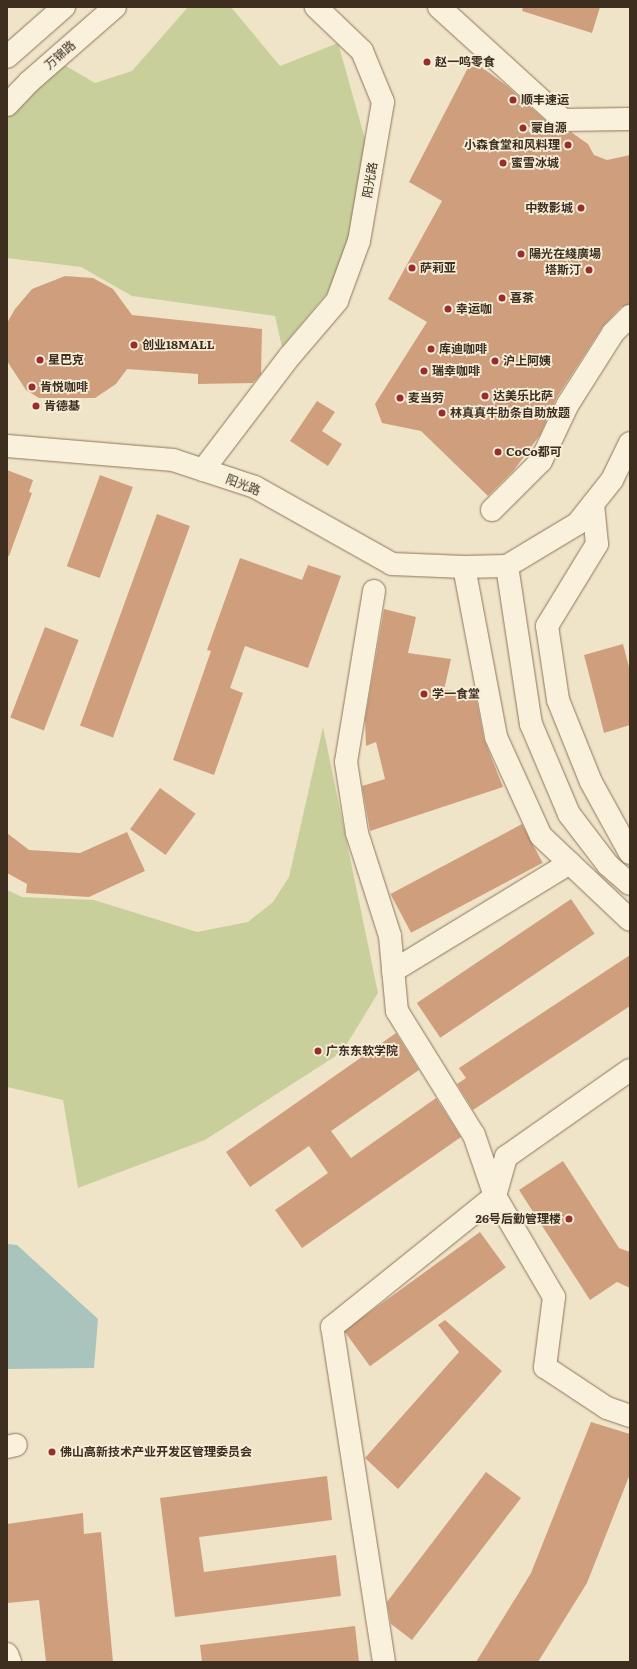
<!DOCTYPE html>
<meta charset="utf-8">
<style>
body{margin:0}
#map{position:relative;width:637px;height:1669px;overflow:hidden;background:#f0e4c8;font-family:Literata,"Noto Sans SC",serif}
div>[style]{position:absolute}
.green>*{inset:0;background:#c9cf9b}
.water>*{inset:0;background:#a9c4bc}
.building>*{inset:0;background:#cf9f7d;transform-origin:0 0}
.roads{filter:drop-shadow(0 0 1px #8d765c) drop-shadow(0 0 1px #8d765c)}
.minor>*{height:22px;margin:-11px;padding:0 11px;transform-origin:11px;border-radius:11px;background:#faf1dc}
.dots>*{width:11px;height:11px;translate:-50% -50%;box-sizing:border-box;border:2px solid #f7eed8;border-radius:50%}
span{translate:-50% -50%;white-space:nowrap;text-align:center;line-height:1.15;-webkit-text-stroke:3.5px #f7eed8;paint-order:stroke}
.street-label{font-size:12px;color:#3d2e20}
.poi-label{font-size:12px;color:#3d2e20;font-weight:700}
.left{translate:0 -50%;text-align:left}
.right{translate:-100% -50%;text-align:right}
.frame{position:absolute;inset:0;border:8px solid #3d2e20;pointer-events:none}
</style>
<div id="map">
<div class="green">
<i style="clip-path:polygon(188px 7px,231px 7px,280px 66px,338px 43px,369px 153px,349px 241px,328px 292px,282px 347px,275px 316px,132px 296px,81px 267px,7px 258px,7px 114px,61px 63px,95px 83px,132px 71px)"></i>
<i style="clip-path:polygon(323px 727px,378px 993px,342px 1052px,205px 1140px,78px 1188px,63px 1100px,7px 1087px,7px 890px,22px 897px,94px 900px,197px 932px,248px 922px,273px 902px,289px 877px)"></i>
</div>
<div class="water">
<i style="clip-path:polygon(7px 1244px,17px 1245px,98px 1319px,94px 1368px,7px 1369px)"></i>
</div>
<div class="building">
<i style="clip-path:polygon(523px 7px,600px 7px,592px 33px,522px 11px)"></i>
<i style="clip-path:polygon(472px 60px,507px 86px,555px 129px,571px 132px,588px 144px,594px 155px,607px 160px,630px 155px,630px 304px,621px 307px,603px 326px,557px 397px,540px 435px,514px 470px,488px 496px,421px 431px,382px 423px,375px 404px,427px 322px,388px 299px,442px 201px,409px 182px)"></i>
<i style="clip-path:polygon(65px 276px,93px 278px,113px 289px,132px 315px,262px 329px,261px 374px,253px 383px,198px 384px,198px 374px,127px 369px,116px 384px,95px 398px,39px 398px,26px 390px,7px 361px,7px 323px,15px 309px,32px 289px)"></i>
<i style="clip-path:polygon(317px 401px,335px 412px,322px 431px,342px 444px,328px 466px,290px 441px)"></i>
<i style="clip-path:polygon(7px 470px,33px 480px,29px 492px,32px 493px,9px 556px,7px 556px)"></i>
<i style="left:100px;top:475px;width:35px;height:97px;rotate:20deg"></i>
<i style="left:157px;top:514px;width:35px;height:225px;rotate:20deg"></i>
<i style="clip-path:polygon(240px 558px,302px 580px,308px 565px,341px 576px,308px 668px,245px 646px,230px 688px,243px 693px,214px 775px,173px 760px,211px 651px,207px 650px)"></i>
<i style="clip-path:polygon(384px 609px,416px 617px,408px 653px,451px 659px,444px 690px,475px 692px,484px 739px,503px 787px,370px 831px,362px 786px,385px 779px,376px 742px,366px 746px,365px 720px)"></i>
<i style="left:45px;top:627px;width:36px;height:97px;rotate:21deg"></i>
<i style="clip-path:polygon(623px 644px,630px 671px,630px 725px,604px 733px,584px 655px)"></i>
<i style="left:160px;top:788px;width:44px;height:51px;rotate:36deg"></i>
<i style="left:522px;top:824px;width:44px;height:149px;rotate:62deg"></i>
<i style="clip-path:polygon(127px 832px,145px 871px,89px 897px,26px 893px,27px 884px,7px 873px,7px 833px,29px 850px,80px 853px)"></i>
<i style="left:571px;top:899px;width:42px;height:186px;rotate:56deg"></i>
<i style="clip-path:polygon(630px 955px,630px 1006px,473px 1110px,457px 1084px,466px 1078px,459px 1068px)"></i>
<i style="clip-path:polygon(396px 1033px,419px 1070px,331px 1131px,351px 1158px,436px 1098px,461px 1137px,302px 1248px,275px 1210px,328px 1173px,309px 1146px,250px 1187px,226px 1152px)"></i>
<i style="clip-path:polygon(563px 1161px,619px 1248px,630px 1252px,630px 1288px,617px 1282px,590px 1300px,519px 1190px)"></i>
<i style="left:480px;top:1232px;width:44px;height:168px;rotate:54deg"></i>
<i style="clip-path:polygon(445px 1320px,502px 1371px,398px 1489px,365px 1458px,459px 1352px,438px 1325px)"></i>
<i style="clip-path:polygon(591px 1422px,630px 1434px,630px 1474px,587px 1583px,538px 1662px,476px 1662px,531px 1573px)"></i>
<i style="clip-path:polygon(486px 1472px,521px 1498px,412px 1640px,391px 1624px,387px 1602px)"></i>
<i style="clip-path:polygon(327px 1476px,332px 1520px,199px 1537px,204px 1572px,336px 1555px,341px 1596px,175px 1617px,160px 1498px)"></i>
<i style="clip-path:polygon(83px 1513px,84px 1534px,101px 1532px,113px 1662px,46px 1662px,39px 1600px,7px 1603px,7px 1524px)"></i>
<i style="clip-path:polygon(355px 1626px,359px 1662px,202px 1662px,200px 1645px)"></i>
</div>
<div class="roads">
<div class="minor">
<i style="left:439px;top:7px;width:168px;rotate:42.3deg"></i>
<i style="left:563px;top:120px;width:67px;rotate:-0.9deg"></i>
<i style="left:7px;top:57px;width:76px;rotate:-41.3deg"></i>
<i style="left:7px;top:105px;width:32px;rotate:-46deg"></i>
<i style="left:29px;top:82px;width:114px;rotate:-41.1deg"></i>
<i style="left:7px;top:446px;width:167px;rotate:4.8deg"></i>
<i style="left:173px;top:460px;width:86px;rotate:18.2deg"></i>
<i style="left:255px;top:487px;width:157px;rotate:29.3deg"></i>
<i style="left:392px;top:564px;width:72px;rotate:2.4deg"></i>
<i style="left:464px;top:567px;width:43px;rotate:-1.3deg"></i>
<i style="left:507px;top:566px;width:82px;rotate:-31deg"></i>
<i style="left:577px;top:524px;width:56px;rotate:-51.5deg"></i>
<i style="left:612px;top:480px;width:41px;rotate:-64.1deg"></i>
<i style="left:203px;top:470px;width:143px;rotate:-52.7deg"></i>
<i style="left:290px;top:356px;width:72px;rotate:-49.5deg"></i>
<i style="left:337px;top:301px;width:64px;rotate:-69.9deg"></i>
<i style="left:359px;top:241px;width:141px;rotate:-80.2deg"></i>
<i style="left:383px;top:102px;width:55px;rotate:-112.4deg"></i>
<i style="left:362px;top:51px;width:64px;rotate:-136.3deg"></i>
<i style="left:593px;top:504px;width:40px;rotate:84.3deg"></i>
<i style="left:597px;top:544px;width:96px;rotate:121.4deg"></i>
<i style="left:547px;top:626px;width:75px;rotate:81.5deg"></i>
<i style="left:558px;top:700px;width:88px;rotate:68.1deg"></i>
<i style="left:591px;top:782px;width:81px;rotate:61.2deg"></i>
<i style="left:492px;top:510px;width:69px;rotate:-45deg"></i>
<i style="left:541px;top:461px;width:63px;rotate:-64.7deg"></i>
<i style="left:568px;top:404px;width:84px;rotate:-57.6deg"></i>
<i style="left:613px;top:333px;width:24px;rotate:-45deg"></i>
<i style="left:507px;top:566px;width:160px;rotate:81.4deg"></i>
<i style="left:531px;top:724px;width:98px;rotate:67.1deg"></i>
<i style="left:569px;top:814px;width:64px;rotate:52.6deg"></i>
<i style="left:608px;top:865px;width:29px;rotate:41deg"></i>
<i style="left:464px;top:567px;width:173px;rotate:79.3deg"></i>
<i style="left:496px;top:737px;width:109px;rotate:65.6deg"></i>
<i style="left:541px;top:836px;width:122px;rotate:43.3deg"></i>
<i style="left:374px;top:591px;width:173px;rotate:99.3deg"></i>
<i style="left:346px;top:762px;width:72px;rotate:81.2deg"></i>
<i style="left:357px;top:833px;width:108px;rotate:72.2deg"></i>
<i style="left:390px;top:936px;width:75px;rotate:84.7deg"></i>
<i style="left:397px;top:1011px;width:146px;rotate:58.2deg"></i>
<i style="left:474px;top:1135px;width:65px;rotate:71deg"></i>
<i style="left:495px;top:1196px;width:117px;rotate:59.7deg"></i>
<i style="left:554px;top:1297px;width:71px;rotate:97.3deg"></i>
<i style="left:545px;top:1367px;width:74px;rotate:33.5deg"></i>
<i style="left:607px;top:1408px;width:24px;rotate:19deg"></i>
<i style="left:393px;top:971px;width:207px;rotate:-31.4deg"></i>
<i style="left:7px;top:1447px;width:9px;rotate:-13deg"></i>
<i style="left:7px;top:1654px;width:9px;rotate:69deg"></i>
<i style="left:384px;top:1662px;width:339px;rotate:-98.8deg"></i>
<i style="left:332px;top:1327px;width:209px;rotate:-38.8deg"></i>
<i style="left:495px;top:1196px;width:41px;rotate:-74.2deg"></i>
<i style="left:506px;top:1157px;width:151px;rotate:-35.1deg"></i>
</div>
</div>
<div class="dots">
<i style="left:427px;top:62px;background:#9e2a2b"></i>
<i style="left:513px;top:100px;background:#9e2a2b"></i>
<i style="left:523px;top:128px;background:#9e2a2b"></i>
<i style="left:568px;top:145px;background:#9e2a2b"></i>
<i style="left:503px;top:163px;background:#9e2a2b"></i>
<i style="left:581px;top:208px;background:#9e2a2b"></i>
<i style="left:521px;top:254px;background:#9e2a2b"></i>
<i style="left:412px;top:268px;background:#9e2a2b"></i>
<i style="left:589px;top:270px;background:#9e2a2b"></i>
<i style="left:502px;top:298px;background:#9e2a2b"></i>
<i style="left:448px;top:309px;background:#9e2a2b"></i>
<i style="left:134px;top:345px;background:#9e2a2b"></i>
<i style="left:431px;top:349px;background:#9e2a2b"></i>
<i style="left:40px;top:360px;background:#9e2a2b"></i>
<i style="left:495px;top:361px;background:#9e2a2b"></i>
<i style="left:424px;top:371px;background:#9e2a2b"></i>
<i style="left:32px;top:387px;background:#9e2a2b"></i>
<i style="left:485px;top:396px;background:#9e2a2b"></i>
<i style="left:400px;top:398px;background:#9e2a2b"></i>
<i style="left:36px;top:406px;background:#9e2a2b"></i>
<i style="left:442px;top:413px;background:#9e2a2b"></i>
<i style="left:498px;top:452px;background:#9e2a2b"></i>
<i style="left:424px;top:694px;background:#9e2a2b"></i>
<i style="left:318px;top:1051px;background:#9e2a2b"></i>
<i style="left:569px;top:1219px;background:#9e2a2b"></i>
<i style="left:52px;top:1452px;background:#9e2a2b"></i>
</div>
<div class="street-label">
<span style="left:60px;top:55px;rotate:-41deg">万锦路</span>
<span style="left:370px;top:180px;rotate:-80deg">阳光路</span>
<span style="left:243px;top:485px;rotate:21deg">阳光路</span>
</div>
<div class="poi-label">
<span class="left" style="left:435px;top:62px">赵一鸣零食</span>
<span class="left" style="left:521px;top:100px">顺丰速运</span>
<span class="left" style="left:531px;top:128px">蒙自源</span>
<span class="right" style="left:560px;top:145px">小森食堂和风料理</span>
<span class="left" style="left:511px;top:163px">蜜雪冰城</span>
<span class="right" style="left:573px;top:208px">中数影城</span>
<span class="left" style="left:529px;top:254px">陽光在綫廣場</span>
<span class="left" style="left:420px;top:268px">萨莉亚</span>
<span class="right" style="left:581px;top:270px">塔斯汀</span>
<span class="left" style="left:510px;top:298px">喜茶</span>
<span class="left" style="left:456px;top:309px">幸运咖</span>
<span class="left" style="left:142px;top:345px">创业18MALL</span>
<span class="left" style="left:439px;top:349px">库迪咖啡</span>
<span class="left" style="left:48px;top:360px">星巴克</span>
<span class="left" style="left:503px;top:361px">沪上阿姨</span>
<span class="left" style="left:432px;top:371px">瑞幸咖啡</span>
<span class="left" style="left:40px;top:387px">肯悦咖啡</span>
<span class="left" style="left:493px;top:396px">达美乐比萨</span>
<span class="left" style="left:408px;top:398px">麦当劳</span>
<span class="left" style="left:44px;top:406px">肯德基</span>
<span class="left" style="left:450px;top:413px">林真真牛肋条自助放题</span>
<span class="left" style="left:506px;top:452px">CoCo都可</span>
<span class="left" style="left:432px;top:694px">学一食堂</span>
<span class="left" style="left:326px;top:1051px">广东东软学院</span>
<span class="right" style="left:561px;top:1219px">26号后勤管理楼</span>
<span class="left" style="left:60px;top:1452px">佛山高新技术产业开发区管理委员会</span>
</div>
<div class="frame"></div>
</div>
